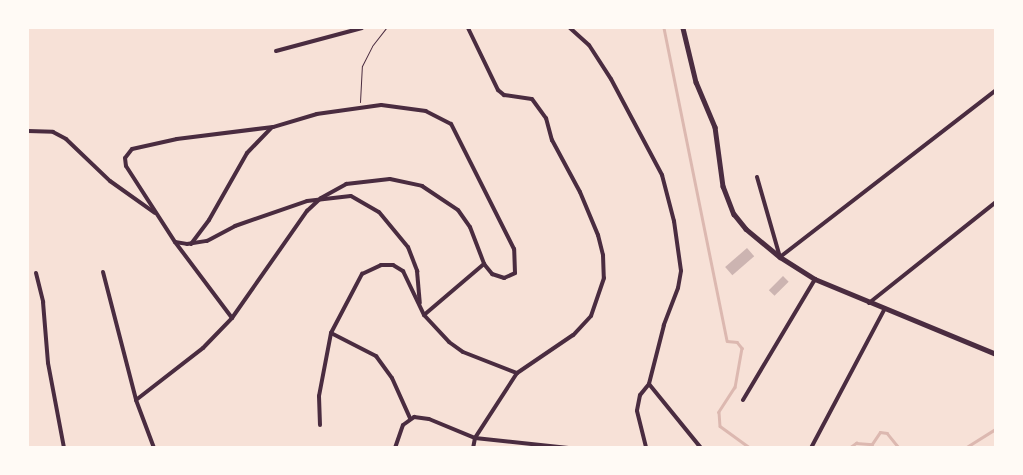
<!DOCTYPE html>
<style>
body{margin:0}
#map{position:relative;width:1023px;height:475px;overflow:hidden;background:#f7e1d7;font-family:Ubuntu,sans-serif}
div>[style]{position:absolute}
.stream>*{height:2.5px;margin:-1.25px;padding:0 1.25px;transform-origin:1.25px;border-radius:1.25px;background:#dcb8b0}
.building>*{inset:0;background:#ccb4b1;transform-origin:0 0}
.path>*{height:1px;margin:-0.5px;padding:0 0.5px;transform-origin:0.5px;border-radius:0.5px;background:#4a2c40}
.minor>*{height:4px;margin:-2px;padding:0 2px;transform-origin:2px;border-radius:2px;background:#4a2c40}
.tertiary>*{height:4.5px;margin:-2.25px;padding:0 2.25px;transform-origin:2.25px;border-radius:2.25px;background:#4a2c40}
span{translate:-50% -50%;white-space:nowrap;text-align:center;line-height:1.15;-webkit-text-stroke:4px #fffaf5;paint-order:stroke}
.frame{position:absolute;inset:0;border:29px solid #fffaf5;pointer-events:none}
</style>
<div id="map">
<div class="stream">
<i style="left:664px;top:28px;width:319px;rotate:78.6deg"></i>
<i style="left:727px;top:341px;width:10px;rotate:6deg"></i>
<i style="left:737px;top:342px;width:8px;rotate:50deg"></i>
<i style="left:742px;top:348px;width:40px;rotate:100deg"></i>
<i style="left:735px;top:387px;width:30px;rotate:123deg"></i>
<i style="left:719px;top:412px;width:14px;rotate:86deg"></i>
<i style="left:720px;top:426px;width:37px;rotate:36deg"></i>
<i style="left:849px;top:448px;width:9px;rotate:-36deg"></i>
<i style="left:856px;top:443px;width:16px;rotate:4deg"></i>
<i style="left:872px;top:444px;width:14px;rotate:-56deg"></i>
<i style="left:880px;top:432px;width:7px;rotate:8deg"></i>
<i style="left:887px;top:433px;width:19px;rotate:51deg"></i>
<i style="left:965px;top:448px;width:36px;rotate:-32deg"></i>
</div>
<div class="building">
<i style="left:747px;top:248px;width:11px;height:29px;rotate:49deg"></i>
<i style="left:783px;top:276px;width:8px;height:20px;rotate:45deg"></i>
</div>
<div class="path">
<i style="left:360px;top:102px;width:36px;rotate:-87deg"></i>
<i style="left:362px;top:66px;width:22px;rotate:-63deg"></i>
<i style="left:372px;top:46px;width:23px;rotate:-52deg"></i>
</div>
<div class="minor">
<i style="left:468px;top:28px;width:69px;rotate:64.2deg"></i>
<i style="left:498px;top:90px;width:8px;rotate:40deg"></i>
<i style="left:504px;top:95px;width:28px;rotate:8deg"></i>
<i style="left:532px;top:99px;width:24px;rotate:54deg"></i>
<i style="left:546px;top:118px;width:23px;rotate:75deg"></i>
<i style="left:552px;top:140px;width:59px;rotate:61.7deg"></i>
<i style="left:580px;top:192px;width:47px;rotate:67.3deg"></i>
<i style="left:598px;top:235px;width:21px;rotate:76deg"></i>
<i style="left:603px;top:255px;width:23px;rotate:88deg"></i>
<i style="left:604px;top:278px;width:40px;rotate:108.9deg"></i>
<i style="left:591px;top:316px;width:26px;rotate:133deg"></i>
<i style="left:573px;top:335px;width:68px;rotate:145.8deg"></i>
<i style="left:517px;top:373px;width:77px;rotate:122.9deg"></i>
<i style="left:475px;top:438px;width:10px;rotate:101deg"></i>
<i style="left:570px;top:28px;width:25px;rotate:42deg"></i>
<i style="left:589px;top:45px;width:40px;rotate:57.1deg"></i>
<i style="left:611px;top:79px;width:109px;rotate:62deg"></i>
<i style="left:662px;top:175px;width:48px;rotate:75.4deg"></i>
<i style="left:674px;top:221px;width:50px;rotate:82deg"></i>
<i style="left:681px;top:271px;width:17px;rotate:100deg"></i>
<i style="left:678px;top:288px;width:40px;rotate:111deg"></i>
<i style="left:664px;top:325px;width:61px;rotate:104.3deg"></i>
<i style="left:649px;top:384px;width:14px;rotate:129deg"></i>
<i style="left:640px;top:395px;width:16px;rotate:101deg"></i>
<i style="left:637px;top:411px;width:38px;rotate:76deg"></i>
<i style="left:276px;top:51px;width:89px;rotate:-15deg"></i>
<i style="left:28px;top:131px;width:25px;rotate:2deg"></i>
<i style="left:53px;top:132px;width:15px;rotate:28deg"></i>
<i style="left:66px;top:139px;width:61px;rotate:43.7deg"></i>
<i style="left:110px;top:181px;width:55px;rotate:35.4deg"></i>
<i style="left:757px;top:177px;width:83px;rotate:74deg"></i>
<i style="left:780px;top:257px;width:273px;rotate:-37.7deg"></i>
<i style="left:175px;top:242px;width:12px;rotate:9deg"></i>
<i style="left:187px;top:244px;width:20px;rotate:-9deg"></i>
<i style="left:207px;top:241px;width:32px;rotate:-28deg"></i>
<i style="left:235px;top:226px;width:76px;rotate:-19.1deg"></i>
<i style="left:307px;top:201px;width:44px;rotate:-6.5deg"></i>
<i style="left:351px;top:196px;width:32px;rotate:30deg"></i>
<i style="left:379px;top:212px;width:45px;rotate:50.4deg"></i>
<i style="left:408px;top:247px;width:26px;rotate:69deg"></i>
<i style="left:417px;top:271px;width:32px;rotate:85deg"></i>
<i style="left:191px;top:244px;width:30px;rotate:-53deg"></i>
<i style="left:209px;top:220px;width:77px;rotate:-60.4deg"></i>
<i style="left:247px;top:153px;width:35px;rotate:-46deg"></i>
<i style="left:103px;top:272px;width:132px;rotate:75.5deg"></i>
<i style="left:136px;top:400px;width:51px;rotate:69.4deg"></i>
<i style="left:36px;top:273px;width:30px;rotate:76deg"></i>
<i style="left:43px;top:302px;width:61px;rotate:85.3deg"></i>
<i style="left:48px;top:363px;width:86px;rotate:79.3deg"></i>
<i style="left:869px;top:303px;width:162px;rotate:-38.5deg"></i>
<i style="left:424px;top:315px;width:79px;rotate:-40.4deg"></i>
<i style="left:331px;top:333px;width:51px;rotate:27.1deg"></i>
<i style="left:376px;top:356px;width:27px;rotate:54deg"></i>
<i style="left:392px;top:378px;width:44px;rotate:65.8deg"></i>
<i style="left:649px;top:384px;width:82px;rotate:50.9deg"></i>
<i style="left:136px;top:400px;width:85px;rotate:-37.8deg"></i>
<i style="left:203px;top:348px;width:42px;rotate:-46deg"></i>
<i style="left:232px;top:318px;width:131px;rotate:-55deg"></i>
<i style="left:307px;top:211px;width:19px;rotate:-43deg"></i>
<i style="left:321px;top:198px;width:29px;rotate:-29deg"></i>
<i style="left:346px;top:184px;width:44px;rotate:-6.5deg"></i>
<i style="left:390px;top:179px;width:33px;rotate:12deg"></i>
<i style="left:422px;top:186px;width:43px;rotate:33.7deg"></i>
<i style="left:458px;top:210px;width:21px;rotate:55deg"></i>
<i style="left:470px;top:227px;width:40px;rotate:69deg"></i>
<i style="left:484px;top:264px;width:13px;rotate:51deg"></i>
<i style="left:492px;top:274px;width:13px;rotate:18deg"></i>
<i style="left:504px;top:278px;width:12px;rotate:-24deg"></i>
<i style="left:515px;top:273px;width:24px;rotate:-92deg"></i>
<i style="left:514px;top:249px;width:140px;rotate:-116.7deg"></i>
<i style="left:451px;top:124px;width:28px;rotate:-153deg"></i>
<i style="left:426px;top:111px;width:45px;rotate:-172.4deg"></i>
<i style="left:381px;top:105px;width:65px;rotate:172deg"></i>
<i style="left:317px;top:114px;width:46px;rotate:163.5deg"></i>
<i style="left:273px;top:127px;width:97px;rotate:172.9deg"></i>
<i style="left:177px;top:139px;width:46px;rotate:167.5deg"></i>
<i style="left:132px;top:149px;width:11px;rotate:128deg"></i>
<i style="left:125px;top:158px;width:8px;rotate:83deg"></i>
<i style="left:126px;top:166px;width:90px;rotate:57.2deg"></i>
<i style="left:175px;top:242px;width:95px;rotate:53.1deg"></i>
<i style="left:743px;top:400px;width:141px;rotate:-59.2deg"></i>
<i style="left:320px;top:425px;width:29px;rotate:-92deg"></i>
<i style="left:319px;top:396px;width:64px;rotate:-79.2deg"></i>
<i style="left:331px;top:333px;width:67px;rotate:-62.3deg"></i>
<i style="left:362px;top:274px;width:21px;rotate:-25deg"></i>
<i style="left:381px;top:265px;width:12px"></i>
<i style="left:393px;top:265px;width:12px;rotate:31deg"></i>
<i style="left:403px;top:271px;width:49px;rotate:64.5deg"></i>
<i style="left:424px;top:315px;width:37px;rotate:47deg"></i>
<i style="left:449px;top:342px;width:17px;rotate:36deg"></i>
<i style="left:463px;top:352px;width:58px;rotate:21.3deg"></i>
<i style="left:395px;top:448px;width:24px;rotate:-71deg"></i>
<i style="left:403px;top:425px;width:14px;rotate:-36deg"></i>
<i style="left:414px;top:417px;width:15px;rotate:8deg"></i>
<i style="left:429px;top:419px;width:50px;rotate:22.4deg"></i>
<i style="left:475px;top:438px;width:94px;rotate:6.1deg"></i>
<i style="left:811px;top:448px;width:158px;rotate:-62.1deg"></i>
</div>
<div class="tertiary">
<i style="left:683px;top:28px;width:56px;rotate:76.5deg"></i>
<i style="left:696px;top:82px;width:49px;rotate:67.1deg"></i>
<i style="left:715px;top:127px;width:60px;rotate:82.3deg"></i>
<i style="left:723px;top:186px;width:30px;rotate:69deg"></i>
<i style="left:734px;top:214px;width:19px;rotate:51deg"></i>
<i style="left:746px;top:229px;width:44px;rotate:39.5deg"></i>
<i style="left:780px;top:257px;width:41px;rotate:32.2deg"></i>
<i style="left:815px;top:279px;width:196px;rotate:22.5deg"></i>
</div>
<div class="frame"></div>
</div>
